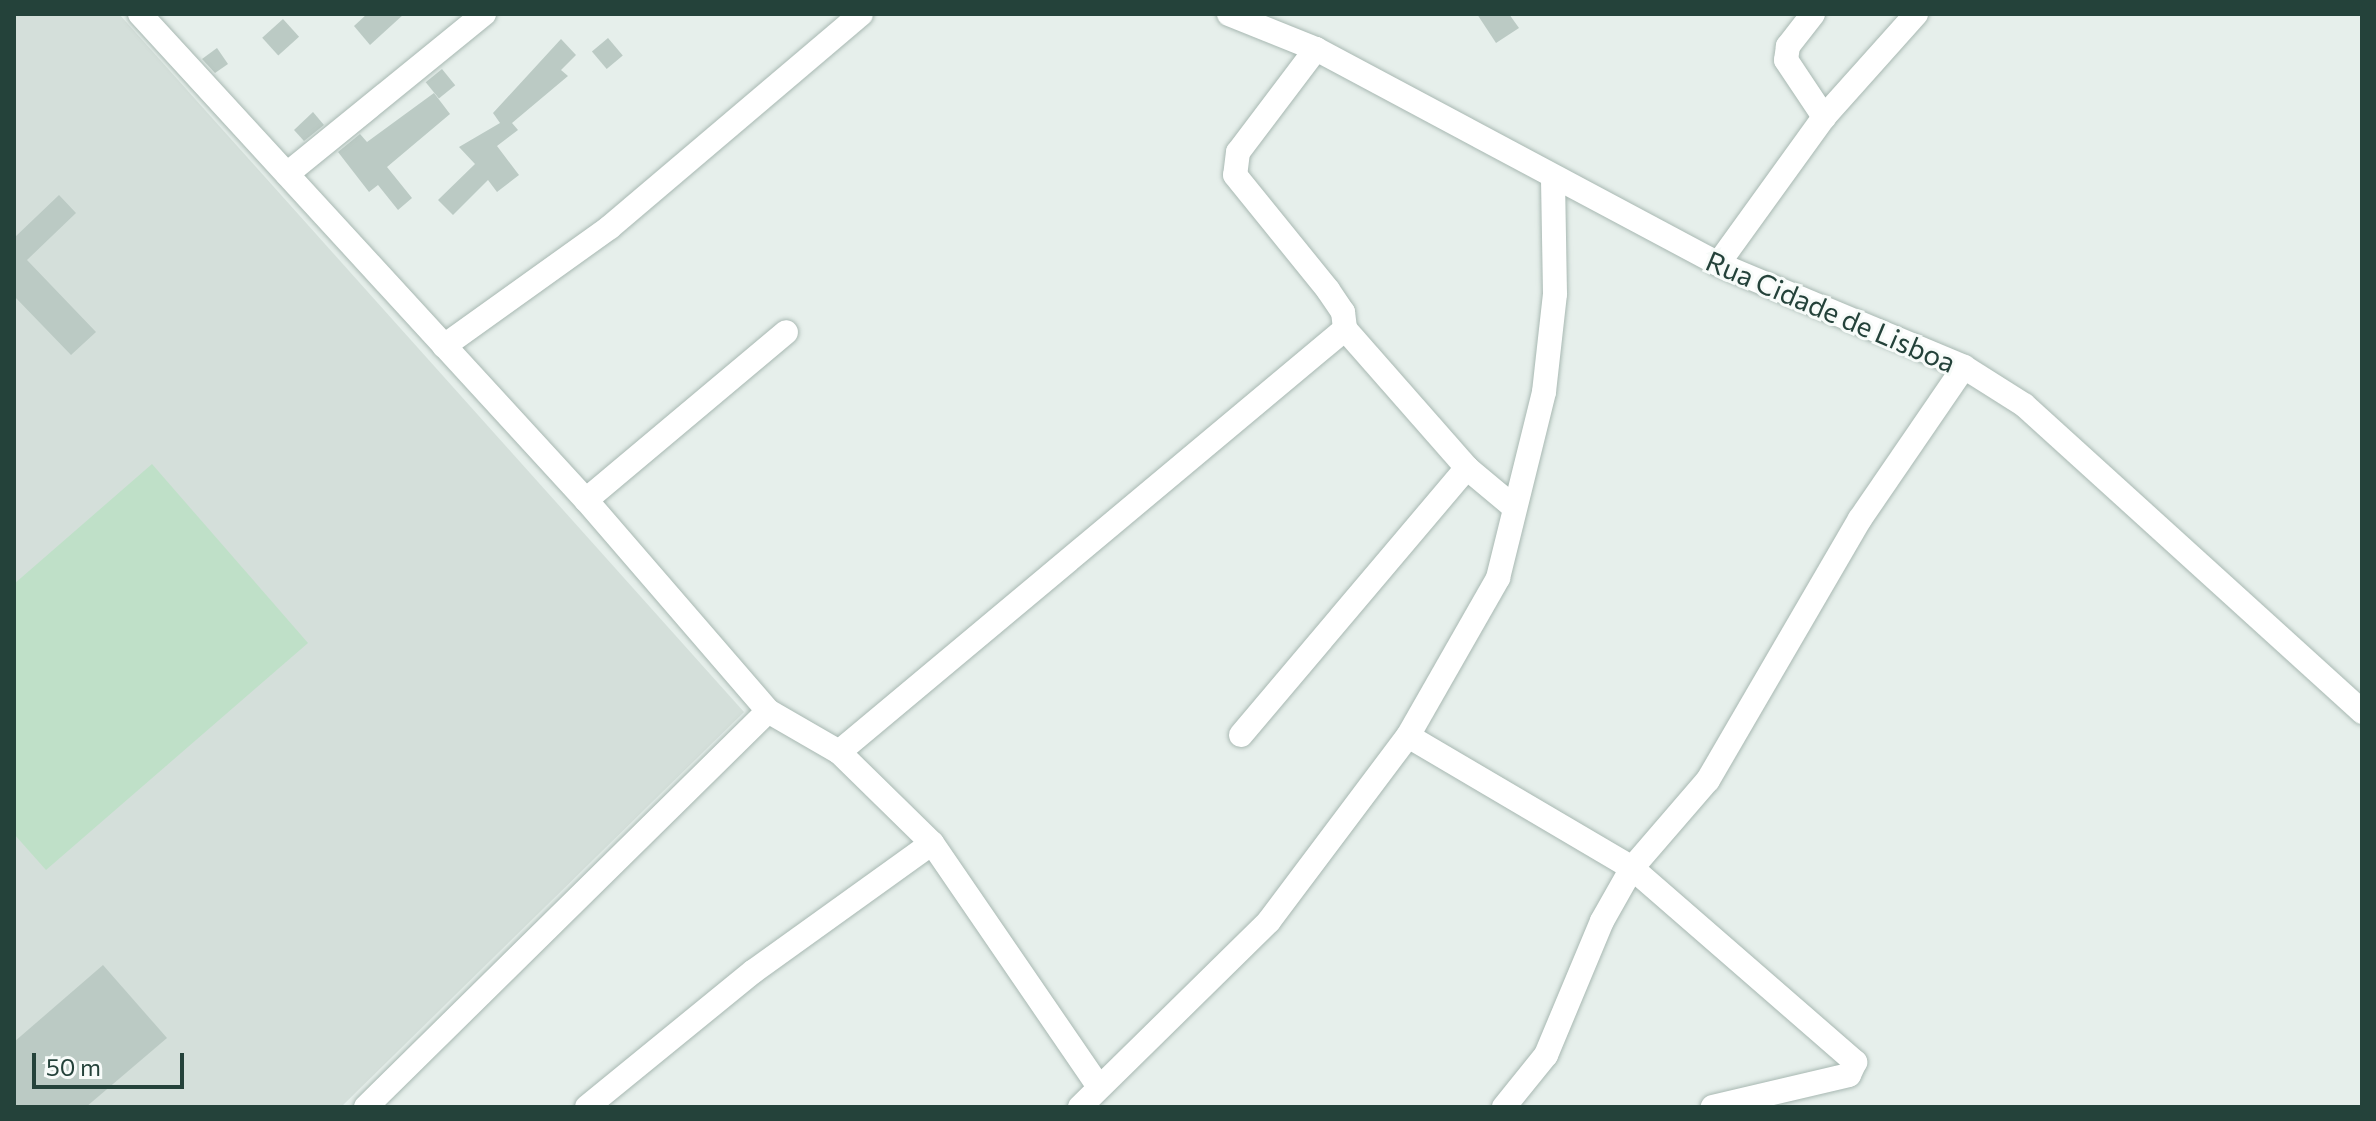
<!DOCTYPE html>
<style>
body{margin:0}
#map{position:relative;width:2376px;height:1121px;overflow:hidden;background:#e6efeb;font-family:Commissioner,sans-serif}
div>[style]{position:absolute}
.built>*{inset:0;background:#d4dfda}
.green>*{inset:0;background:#bfe0c8}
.building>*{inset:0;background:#bbcac4;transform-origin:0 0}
.roads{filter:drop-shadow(0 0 2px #a8b8b2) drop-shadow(0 0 2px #a8b8b2)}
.minor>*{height:24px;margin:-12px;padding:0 12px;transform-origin:12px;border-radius:12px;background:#fff}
span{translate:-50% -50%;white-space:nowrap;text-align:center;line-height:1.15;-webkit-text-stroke:6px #f7fbf9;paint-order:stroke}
.street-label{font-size:28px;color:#24423a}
.frame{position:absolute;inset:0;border:16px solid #24423a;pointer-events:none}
.scale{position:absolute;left:32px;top:1053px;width:152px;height:36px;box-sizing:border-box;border:4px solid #24423a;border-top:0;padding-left:10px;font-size:24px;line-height:28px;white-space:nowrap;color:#24423a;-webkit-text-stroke:6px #f7fbf9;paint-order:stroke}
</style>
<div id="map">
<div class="built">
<i style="clip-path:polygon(14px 14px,119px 14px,744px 712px,341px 1107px,14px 1107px)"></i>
</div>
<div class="green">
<i style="clip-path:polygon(152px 464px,308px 643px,46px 870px,14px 834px,14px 584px)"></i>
</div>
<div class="building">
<i style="clip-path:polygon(367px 14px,404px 14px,370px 45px,354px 26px)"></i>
<i style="clip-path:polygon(1477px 14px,1509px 14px,1519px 28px,1496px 43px)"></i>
<i style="left:283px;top:19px;width:24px;height:28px;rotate:48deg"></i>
<i style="left:608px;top:38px;width:23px;height:21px;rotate:50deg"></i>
<i style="clip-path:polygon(561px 39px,576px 55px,561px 70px,568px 76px,512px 123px,518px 130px,497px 146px,519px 175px,497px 192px,488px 180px,453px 215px,438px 200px,475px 164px,459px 147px,500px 123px,493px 113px)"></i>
<i style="clip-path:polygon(217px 48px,228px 64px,215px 73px,202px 59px)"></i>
<i style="left:442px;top:69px;width:21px;height:21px;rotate:51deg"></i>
<i style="clip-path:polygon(434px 93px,450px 114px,387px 167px,412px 198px,398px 210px,378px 185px,369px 192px,338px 152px,360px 134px,367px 142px)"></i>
<i style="clip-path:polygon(313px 112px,324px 125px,304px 141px,294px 130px)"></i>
<i style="clip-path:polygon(59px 195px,76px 213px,27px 260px,96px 332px,71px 355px,14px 296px,14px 238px)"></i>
<i style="clip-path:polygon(103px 965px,167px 1038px,86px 1107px,14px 1107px,14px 1042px)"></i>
</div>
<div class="roads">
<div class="minor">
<i style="left:140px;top:14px;width:660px;rotate:47.46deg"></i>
<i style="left:586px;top:500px;width:279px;rotate:49.2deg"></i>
<i style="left:768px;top:711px;width:82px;rotate:30deg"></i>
<i style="left:839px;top:752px;width:130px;rotate:44.4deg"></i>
<i style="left:932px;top:843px;width:293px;rotate:55.6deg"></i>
<i style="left:1229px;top:14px;width:94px;rotate:21.9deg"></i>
<i style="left:1316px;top:49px;width:456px;rotate:28.1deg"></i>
<i style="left:1718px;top:264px;width:267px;rotate:22.7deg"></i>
<i style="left:1964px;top:367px;width:71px;rotate:32.3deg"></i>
<i style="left:2024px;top:405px;width:457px;rotate:42.2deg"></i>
<i style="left:1813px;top:14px;width:41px;rotate:128deg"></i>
<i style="left:1788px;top:46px;width:14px;rotate:98deg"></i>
<i style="left:1786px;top:60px;width:69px;rotate:56.3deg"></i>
<i style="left:1316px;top:49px;width:129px;rotate:127.1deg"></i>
<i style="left:1238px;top:152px;width:23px;rotate:97deg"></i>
<i style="left:1235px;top:175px;width:148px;rotate:51deg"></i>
<i style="left:1328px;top:290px;width:27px;rotate:56deg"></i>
<i style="left:1343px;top:312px;width:17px;rotate:83deg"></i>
<i style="left:1345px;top:329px;width:185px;rotate:48.7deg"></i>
<i style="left:1467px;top:468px;width:62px;rotate:39.8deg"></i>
<i style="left:287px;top:174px;width:254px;rotate:-39.1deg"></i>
<i style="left:1718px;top:264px;width:181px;rotate:-54.2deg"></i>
<i style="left:1824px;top:117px;width:138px;rotate:-48.2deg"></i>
<i style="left:444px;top:346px;width:204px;rotate:-35.6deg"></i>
<i style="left:610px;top:227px;width:329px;rotate:-40.3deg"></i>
<i style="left:586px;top:500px;width:261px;rotate:-40deg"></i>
<i style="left:1241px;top:735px;width:350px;rotate:-49.8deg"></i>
<i style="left:1408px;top:736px;width:260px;rotate:30.5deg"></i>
<i style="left:1632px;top:868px;width:296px;rotate:41deg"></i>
<i style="left:1855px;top:1062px;width:14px;rotate:115deg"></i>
<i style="left:1849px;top:1075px;width:140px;rotate:166.8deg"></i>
<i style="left:839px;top:752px;width:660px;rotate:-39.89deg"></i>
<i style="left:366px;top:1107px;width:564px;rotate:-44.57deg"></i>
<i style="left:587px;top:1107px;width:215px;rotate:-39.2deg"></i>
<i style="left:754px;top:971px;width:219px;rotate:-35.7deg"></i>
<i style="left:1080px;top:1107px;width:265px;rotate:-44.5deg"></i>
<i style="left:1269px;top:921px;width:231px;rotate:-53.1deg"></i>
<i style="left:1408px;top:736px;width:182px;rotate:-60.3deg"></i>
<i style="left:1498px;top:578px;width:192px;rotate:-76.1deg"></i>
<i style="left:1544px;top:392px;width:99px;rotate:-83.6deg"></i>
<i style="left:1555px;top:294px;width:115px;rotate:-91deg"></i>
<i style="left:1504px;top:1107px;width:67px;rotate:-51.1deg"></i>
<i style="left:1546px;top:1055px;width:145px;rotate:-67.3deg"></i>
<i style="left:1602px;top:921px;width:61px;rotate:-60.5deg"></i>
<i style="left:1632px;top:868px;width:116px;rotate:-49.2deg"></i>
<i style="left:1708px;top:780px;width:302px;rotate:-59.8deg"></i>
<i style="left:1860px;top:519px;width:184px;rotate:-55.6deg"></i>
</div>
</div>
<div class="street-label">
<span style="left:1831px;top:311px;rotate:23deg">Rua Cidade de Lisboa</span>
</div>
<div class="frame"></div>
<div class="scale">50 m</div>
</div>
